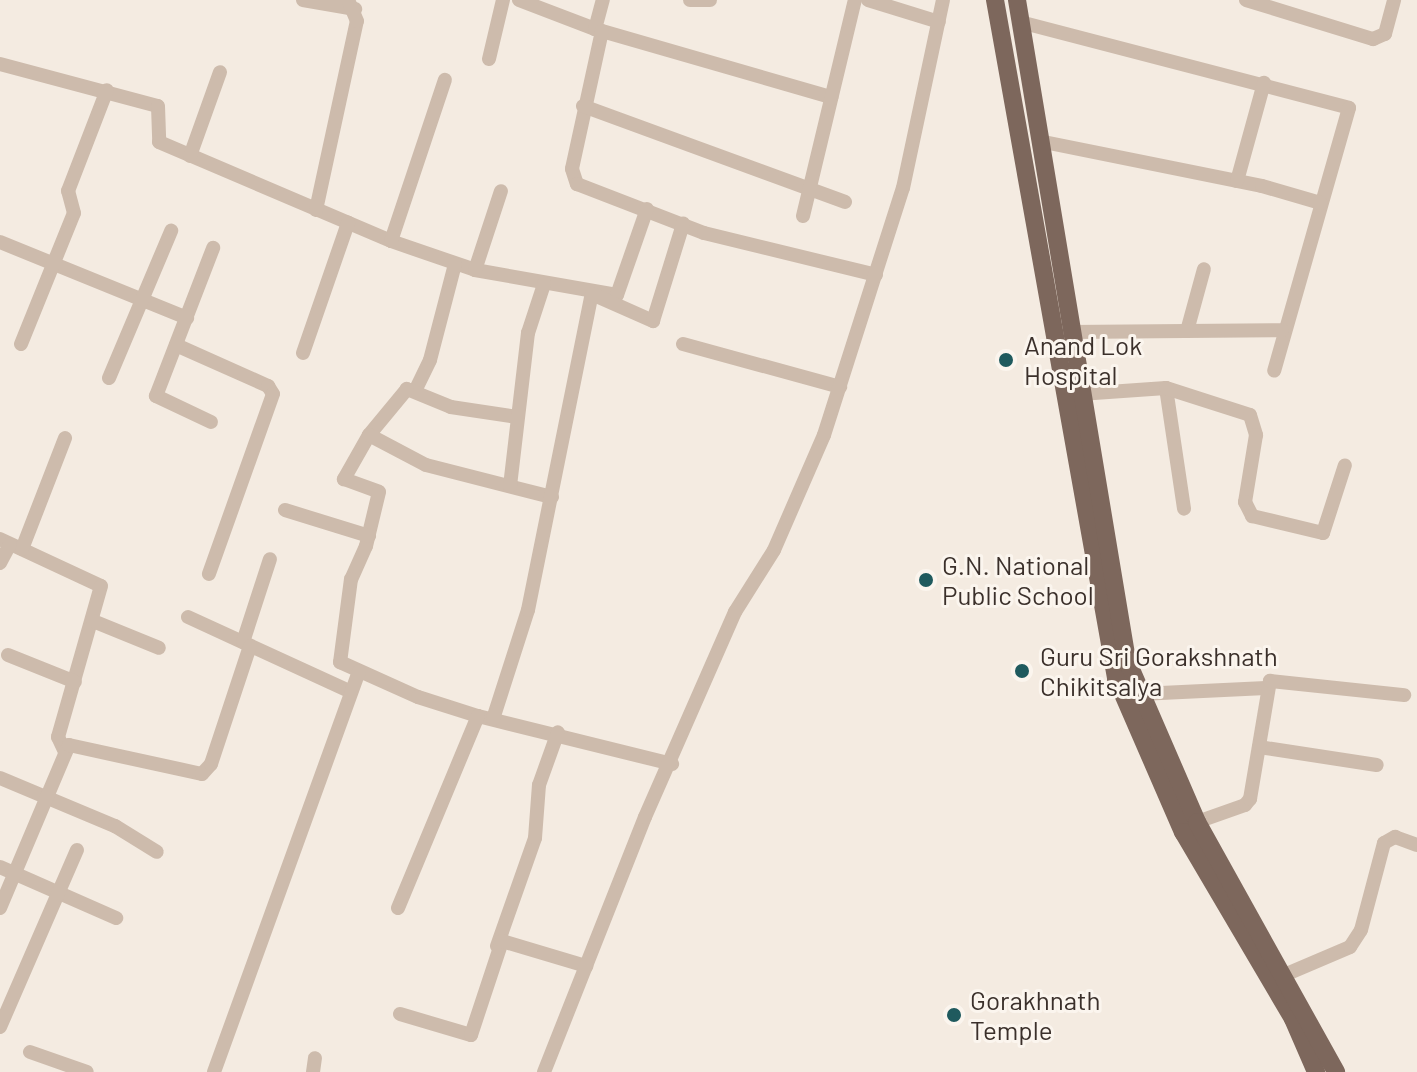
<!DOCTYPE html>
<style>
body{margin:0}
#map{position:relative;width:1417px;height:1072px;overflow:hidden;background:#f4ebe1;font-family:Barlow,sans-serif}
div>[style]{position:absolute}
.minor>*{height:14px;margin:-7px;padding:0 7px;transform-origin:7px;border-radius:7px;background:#cdbbac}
.major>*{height:18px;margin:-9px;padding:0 9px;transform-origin:9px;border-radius:9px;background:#7d675c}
.dots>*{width:22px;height:22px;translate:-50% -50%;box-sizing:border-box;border:4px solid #fbf5ee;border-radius:50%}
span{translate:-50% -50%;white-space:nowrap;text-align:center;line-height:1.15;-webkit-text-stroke:6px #fbf5ee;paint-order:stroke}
.poi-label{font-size:26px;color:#3b302b}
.left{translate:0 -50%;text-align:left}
</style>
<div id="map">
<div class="minor">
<i style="left:303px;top:0;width:53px;rotate:9.8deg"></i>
<i style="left:519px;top:0;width:81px;rotate:20.9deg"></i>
<i style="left:595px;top:29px;width:246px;rotate:16.1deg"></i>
<i style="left:690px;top:0;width:20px"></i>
<i style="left:868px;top:0;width:74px;rotate:17.2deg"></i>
<i style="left:1246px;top:0;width:133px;rotate:17.1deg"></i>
<i style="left:1373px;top:39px;width:13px;rotate:-23deg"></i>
<i style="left:1385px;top:34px;width:35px;rotate:-75deg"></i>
<i style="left:1020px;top:22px;width:340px;rotate:14.6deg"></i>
<i style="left:1349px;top:108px;width:273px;rotate:105.9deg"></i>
<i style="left:595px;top:29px;width:30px;rotate:-75deg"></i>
<i style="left:602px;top:31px;width:141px;rotate:102.3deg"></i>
<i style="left:572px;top:169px;width:16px;rotate:72deg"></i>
<i style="left:577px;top:184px;width:136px;rotate:21.1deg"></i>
<i style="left:704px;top:233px;width:177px;rotate:13.7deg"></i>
<i style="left:489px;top:59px;width:61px;rotate:-76.7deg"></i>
<i style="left:0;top:64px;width:163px;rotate:14.9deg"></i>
<i style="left:158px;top:106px;width:36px;rotate:88deg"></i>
<i style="left:159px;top:142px;width:252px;rotate:23.1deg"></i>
<i style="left:391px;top:241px;width:89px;rotate:19deg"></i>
<i style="left:475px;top:270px;width:144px;rotate:10deg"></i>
<i style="left:617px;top:295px;width:91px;rotate:-70.8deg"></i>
<i style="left:583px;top:106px;width:279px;rotate:20.1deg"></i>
<i style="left:1039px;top:141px;width:227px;rotate:11.4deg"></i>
<i style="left:1262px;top:186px;width:61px;rotate:16.1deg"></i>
<i style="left:190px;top:156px;width:89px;rotate:-70.3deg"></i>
<i style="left:1237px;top:181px;width:102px;rotate:-74.6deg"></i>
<i style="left:316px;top:210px;width:193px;rotate:-77.8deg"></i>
<i style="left:357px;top:21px;width:23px;rotate:-113deg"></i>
<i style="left:803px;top:216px;width:222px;rotate:-76.5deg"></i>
<i style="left:391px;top:241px;width:170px;rotate:-71.5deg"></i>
<i style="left:0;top:242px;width:202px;rotate:22.1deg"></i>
<i style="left:475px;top:270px;width:83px;rotate:-71.8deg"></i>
<i style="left:1187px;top:331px;width:64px;rotate:-74.7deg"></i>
<i style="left:1070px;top:332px;width:212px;rotate:-0.5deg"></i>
<i style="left:21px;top:344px;width:141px;rotate:-68deg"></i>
<i style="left:74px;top:213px;width:23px;rotate:-105deg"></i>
<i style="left:68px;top:191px;width:108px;rotate:-68.9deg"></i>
<i style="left:683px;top:344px;width:163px;rotate:15.3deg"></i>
<i style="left:176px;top:345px;width:101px;rotate:24deg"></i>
<i style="left:268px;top:386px;width:9px;rotate:58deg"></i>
<i style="left:273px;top:394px;width:191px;rotate:109.6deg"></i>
<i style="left:303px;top:353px;width:138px;rotate:-70.9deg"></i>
<i style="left:109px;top:378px;width:160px;rotate:-67.1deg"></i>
<i style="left:1166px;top:388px;width:122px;rotate:81.5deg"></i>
<i style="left:415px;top:391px;width:34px;rotate:-64deg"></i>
<i style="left:430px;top:360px;width:99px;rotate:-75.4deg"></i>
<i style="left:1080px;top:394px;width:86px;rotate:-4deg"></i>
<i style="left:1166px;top:388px;width:88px;rotate:17.8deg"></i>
<i style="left:1250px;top:415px;width:21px;rotate:73deg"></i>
<i style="left:1256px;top:435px;width:68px;rotate:99.3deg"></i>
<i style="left:1245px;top:502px;width:16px;rotate:63deg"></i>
<i style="left:1252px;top:516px;width:73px;rotate:13.5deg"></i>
<i style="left:1323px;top:533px;width:71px;rotate:-72.1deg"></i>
<i style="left:517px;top:417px;width:67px;rotate:-171.4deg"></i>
<i style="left:451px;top:407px;width:48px;rotate:-157.8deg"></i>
<i style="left:407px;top:389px;width:60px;rotate:129.6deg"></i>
<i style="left:369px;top:435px;width:51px;rotate:119.6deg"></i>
<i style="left:344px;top:479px;width:37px;rotate:20deg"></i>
<i style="left:379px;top:492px;width:56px;rotate:103.5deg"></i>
<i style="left:366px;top:546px;width:36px;rotate:114deg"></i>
<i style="left:351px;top:579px;width:84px;rotate:97.5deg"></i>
<i style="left:340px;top:662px;width:85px;rotate:24.2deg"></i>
<i style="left:418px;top:697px;width:63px;rotate:17.6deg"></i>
<i style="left:478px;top:716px;width:200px;rotate:13.9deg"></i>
<i style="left:211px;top:422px;width:61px;rotate:-154.7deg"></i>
<i style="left:156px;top:396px;width:159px;rotate:-68.9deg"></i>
<i style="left:369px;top:435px;width:64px;rotate:27.8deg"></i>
<i style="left:426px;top:465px;width:130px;rotate:14.3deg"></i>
<i style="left:510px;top:486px;width:154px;rotate:-83.3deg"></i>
<i style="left:528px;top:333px;width:52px;rotate:-71.9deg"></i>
<i style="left:285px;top:510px;width:88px;rotate:17.2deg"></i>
<i style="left:0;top:539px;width:111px;rotate:25deg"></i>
<i style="left:101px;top:586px;width:157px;rotate:105.9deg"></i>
<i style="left:58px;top:737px;width:17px;rotate:65deg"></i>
<i style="left:22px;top:549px;width:119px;rotate:-68.8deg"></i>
<i style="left:0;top:563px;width:21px;rotate:-62deg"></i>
<i style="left:188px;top:617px;width:177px;rotate:24.7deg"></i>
<i style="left:93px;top:621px;width:71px;rotate:22.2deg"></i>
<i style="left:243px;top:642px;width:87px;rotate:-72deg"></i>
<i style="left:8px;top:655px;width:72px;rotate:21.9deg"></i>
<i style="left:1140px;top:694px;width:126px;rotate:-2.7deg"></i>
<i style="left:493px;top:719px;width:114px;rotate:-72.2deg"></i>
<i style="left:528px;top:610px;width:322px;rotate:-78.6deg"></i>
<i style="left:592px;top:294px;width:67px;rotate:23.9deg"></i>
<i style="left:653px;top:321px;width:102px;rotate:-72.8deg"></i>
<i style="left:1259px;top:747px;width:119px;rotate:8.7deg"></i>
<i style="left:0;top:778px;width:125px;rotate:22.7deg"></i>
<i style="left:115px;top:826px;width:49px;rotate:31.8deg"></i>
<i style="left:1197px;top:822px;width:51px;rotate:-19.5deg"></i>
<i style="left:1245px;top:805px;width:8px;rotate:-50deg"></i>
<i style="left:1250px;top:799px;width:120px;rotate:-80.4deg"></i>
<i style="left:1270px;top:681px;width:135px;rotate:6deg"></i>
<i style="left:0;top:867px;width:127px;rotate:23.7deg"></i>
<i style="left:0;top:908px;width:177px;rotate:-67.1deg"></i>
<i style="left:69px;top:745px;width:136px;rotate:12.3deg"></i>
<i style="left:202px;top:774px;width:13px;rotate:-48deg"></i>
<i style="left:211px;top:764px;width:124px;rotate:-71.7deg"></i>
<i style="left:398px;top:908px;width:208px;rotate:-67.4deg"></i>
<i style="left:497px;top:946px;width:114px;rotate:-70.6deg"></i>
<i style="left:535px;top:838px;width:53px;rotate:-85.7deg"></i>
<i style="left:539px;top:785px;width:56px;rotate:-70.3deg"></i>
<i style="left:1282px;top:976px;width:74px;rotate:-23.1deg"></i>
<i style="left:1350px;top:947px;width:20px;rotate:-57deg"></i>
<i style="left:1361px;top:930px;width:90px;rotate:-75.2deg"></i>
<i style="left:1384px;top:843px;width:13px;rotate:-29deg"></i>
<i style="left:1395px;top:837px;width:23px;rotate:20deg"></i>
<i style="left:400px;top:1014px;width:74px;rotate:16.5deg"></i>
<i style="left:471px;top:1035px;width:99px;rotate:-71.7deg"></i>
<i style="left:502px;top:941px;width:88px;rotate:16.6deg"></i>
<i style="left:0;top:1027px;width:193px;rotate:-66.5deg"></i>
<i style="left:30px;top:1052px;width:60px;rotate:19.3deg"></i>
<i style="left:214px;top:1072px;width:426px;rotate:-70.1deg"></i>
<i style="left:313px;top:1072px;width:14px;rotate:-82deg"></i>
<i style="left:544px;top:1072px;width:274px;rotate:-68.4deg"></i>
<i style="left:645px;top:817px;width:224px;rotate:-66.3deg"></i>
<i style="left:735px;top:612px;width:73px;rotate:-57.8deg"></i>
<i style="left:774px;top:550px;width:125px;rotate:-66.5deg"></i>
<i style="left:824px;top:435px;width:259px;rotate:-72.3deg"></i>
<i style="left:903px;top:188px;width:192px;rotate:-78deg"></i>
</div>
<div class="major">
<i style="left:995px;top:0;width:689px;rotate:79.88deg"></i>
<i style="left:1116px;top:678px;width:168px;rotate:66.5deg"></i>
<i style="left:1183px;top:832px;width:217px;rotate:59.5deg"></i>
<i style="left:1293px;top:1019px;width:58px;rotate:66.5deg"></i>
<i style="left:1017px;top:0;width:669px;rotate:80.54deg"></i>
<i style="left:1127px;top:660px;width:176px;rotate:66.6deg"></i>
<i style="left:1197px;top:822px;width:286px;rotate:60.9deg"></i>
</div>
<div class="dots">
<i style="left:1006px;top:360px;background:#1f5a5e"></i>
<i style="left:926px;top:580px;background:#1f5a5e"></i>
<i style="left:1022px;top:671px;background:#1f5a5e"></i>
<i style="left:954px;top:1015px;background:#1f5a5e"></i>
</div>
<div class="poi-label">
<span class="left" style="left:1024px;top:360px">Anand Lok<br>Hospital</span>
<span class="left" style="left:942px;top:580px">G.N. National<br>Public School</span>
<span class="left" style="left:1040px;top:671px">Guru Sri Gorakshnath<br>Chikitsalya</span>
<span class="left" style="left:970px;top:1015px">Gorakhnath<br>Temple</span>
</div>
</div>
